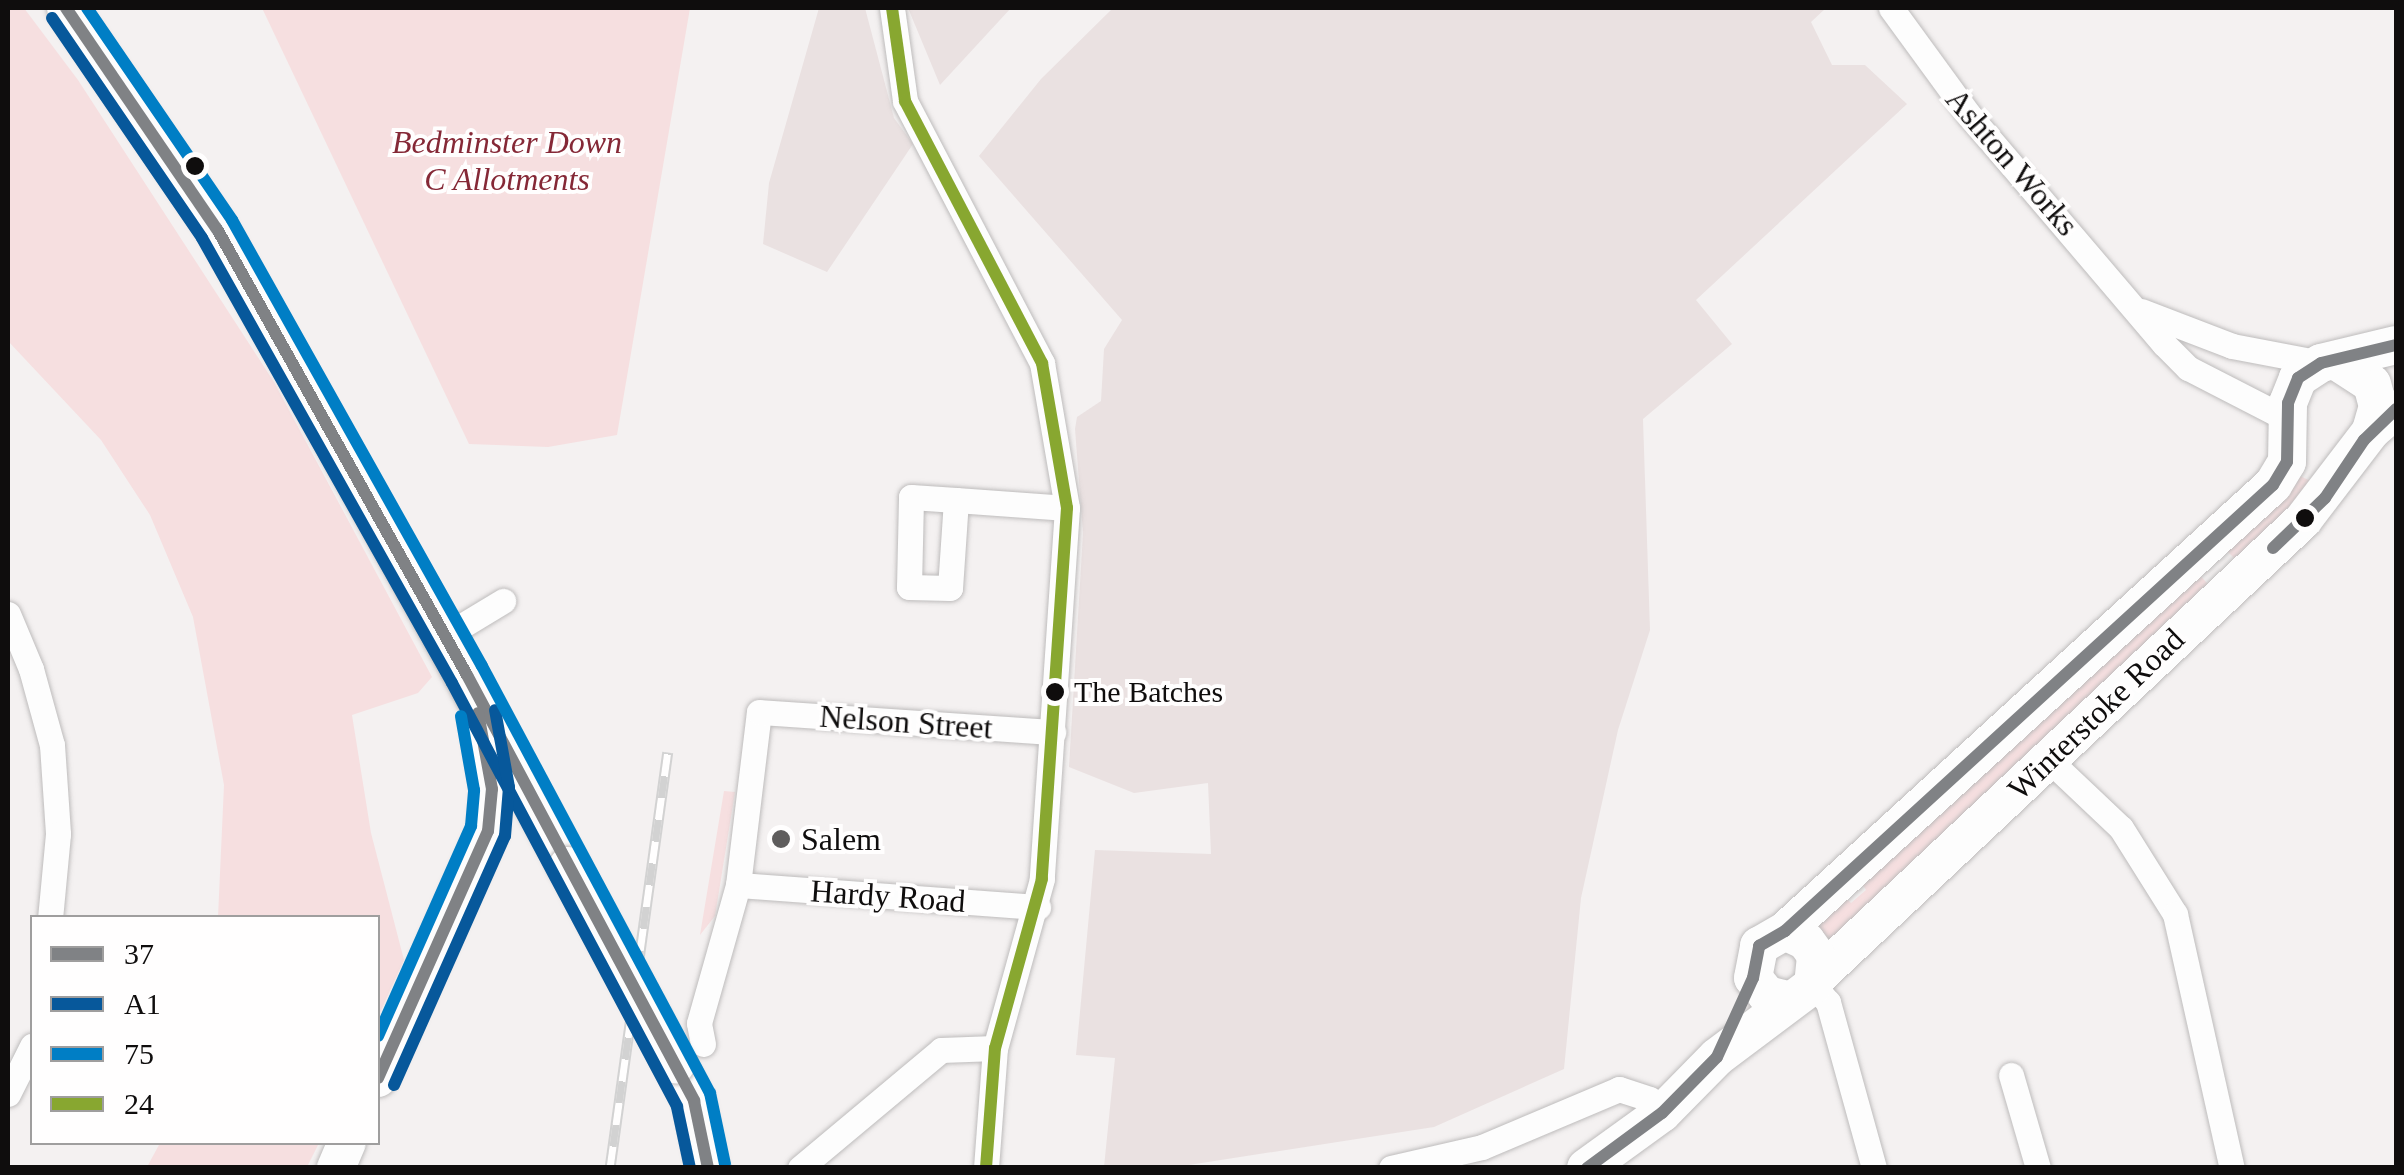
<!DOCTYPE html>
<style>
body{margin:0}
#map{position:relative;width:2404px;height:1175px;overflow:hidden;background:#f4f1f1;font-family:Georgia,serif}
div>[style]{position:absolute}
.built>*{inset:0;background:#eae1e1}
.green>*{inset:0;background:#f6dfe0}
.roads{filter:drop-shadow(0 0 2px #bebcbc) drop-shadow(0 0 2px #bebcbc)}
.minor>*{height:25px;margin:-12.5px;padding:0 12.5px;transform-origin:12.5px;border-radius:12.5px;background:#fdfdfd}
.highway>*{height:38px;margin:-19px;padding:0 19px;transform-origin:19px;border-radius:19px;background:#fdfdfd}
.rail>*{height:11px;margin-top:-5.5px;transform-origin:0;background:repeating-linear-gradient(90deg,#fffefe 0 22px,#d2d2d2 0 44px);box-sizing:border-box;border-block:2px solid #d2d2d2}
.bridges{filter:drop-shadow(0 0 2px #bebcbc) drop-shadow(0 0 2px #bebcbc)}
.highway-bridge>*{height:38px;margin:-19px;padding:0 19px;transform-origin:19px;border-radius:19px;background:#fdfdfd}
.bus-1>*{height:12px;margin:-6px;padding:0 6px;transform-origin:6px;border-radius:6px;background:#808285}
.bus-2>*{height:12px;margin:-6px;padding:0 6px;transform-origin:6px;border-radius:6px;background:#07589b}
.bus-3>*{height:12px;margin:-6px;padding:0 6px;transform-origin:6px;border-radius:6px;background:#007ec5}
.bus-4>*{height:12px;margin:-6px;padding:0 6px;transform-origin:6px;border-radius:6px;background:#88a730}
.dots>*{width:28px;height:28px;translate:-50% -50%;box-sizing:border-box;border:5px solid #fffefe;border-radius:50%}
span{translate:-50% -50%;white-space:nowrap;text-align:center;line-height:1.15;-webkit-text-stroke:8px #fffefe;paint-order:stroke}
.bus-label{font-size:30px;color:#0f0d0d}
.left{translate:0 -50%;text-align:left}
.park-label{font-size:32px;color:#852836;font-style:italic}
.street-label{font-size:32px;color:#0f0d0d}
.poi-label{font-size:32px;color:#0f0d0d}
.frame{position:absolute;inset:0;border:10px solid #0f0d0d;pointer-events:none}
.legend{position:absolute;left:30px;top:915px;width:350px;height:230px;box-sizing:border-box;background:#fffefe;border:2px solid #9f9e9e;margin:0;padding:12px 18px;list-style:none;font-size:30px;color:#0f0d0d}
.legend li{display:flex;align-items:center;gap:20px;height:50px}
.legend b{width:50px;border:2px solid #9f9e9e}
</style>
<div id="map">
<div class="built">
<i style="clip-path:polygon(819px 8px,865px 8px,894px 118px,913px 144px,827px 272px,763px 244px,769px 183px)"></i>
<i style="clip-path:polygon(908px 8px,1011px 8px,940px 85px)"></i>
<i style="clip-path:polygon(1113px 8px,1826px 8px,1811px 22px,1832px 65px,1865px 65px,1907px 104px,1696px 300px,1732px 344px,1643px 419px,1650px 630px,1618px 730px,1581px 898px,1564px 1069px,1434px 1127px,1176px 1167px,1104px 1167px,1115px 1058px,1076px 1055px,1095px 850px,1211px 854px,1208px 783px,1134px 793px,1069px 767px,1083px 533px,1075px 429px,1077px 417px,1101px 401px,1104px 349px,1122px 320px,979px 156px,1041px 79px)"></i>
</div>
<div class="green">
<i style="clip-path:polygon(8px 8px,24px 8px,78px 80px,274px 382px,432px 677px,418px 693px,352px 715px,371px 833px,404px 960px,378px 1017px,378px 918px,218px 917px,224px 785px,193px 617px,150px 515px,101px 440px,8px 341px)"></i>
<i style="clip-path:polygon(262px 8px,690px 8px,617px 435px,548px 447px,469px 444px)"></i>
<i style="clip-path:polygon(2300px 476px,2315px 483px,2241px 565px,2227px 551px)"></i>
<i style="clip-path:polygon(2198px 573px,2214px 591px,1828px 945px,1813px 928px,1846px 898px,1851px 903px,1866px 890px,1861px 882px)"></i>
<i style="clip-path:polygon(724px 791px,735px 792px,715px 916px,700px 935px)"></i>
<i style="clip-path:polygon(160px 1143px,160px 1142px,319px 1143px,307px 1167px,147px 1167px)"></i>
</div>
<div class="roads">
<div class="minor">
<i style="left:892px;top:8px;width:94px;rotate:82deg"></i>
<i style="left:905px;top:101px;width:296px;rotate:62.4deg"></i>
<i style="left:1042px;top:363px;width:147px;rotate:80.2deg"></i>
<i style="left:1067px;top:508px;width:372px;rotate:93.9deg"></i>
<i style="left:1042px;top:879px;width:175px;rotate:105.5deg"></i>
<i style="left:995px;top:1048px;width:120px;rotate:94.3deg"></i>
<i style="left:1891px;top:8px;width:132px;rotate:53.9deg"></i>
<i style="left:1969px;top:115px;width:301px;rotate:49.6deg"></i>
<i style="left:2164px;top:344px;width:34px;rotate:45deg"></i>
<i style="left:2188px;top:368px;width:114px;rotate:27.2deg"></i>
<i style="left:2141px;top:311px;width:97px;rotate:21deg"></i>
<i style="left:2232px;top:346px;width:91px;rotate:10.8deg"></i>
<i style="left:956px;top:500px;width:88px;rotate:93.9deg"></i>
<i style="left:950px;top:588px;width:41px;rotate:-178.6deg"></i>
<i style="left:909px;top:587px;width:90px;rotate:-88.7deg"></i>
<i style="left:911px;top:497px;width:45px;rotate:3.8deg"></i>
<i style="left:956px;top:500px;width:111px;rotate:4.1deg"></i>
<i style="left:8px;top:614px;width:60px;rotate:67.3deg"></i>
<i style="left:31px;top:669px;width:79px;rotate:74.6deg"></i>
<i style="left:52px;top:745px;width:89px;rotate:86.1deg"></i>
<i style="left:58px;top:834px;width:84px;rotate:95.4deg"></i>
<i style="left:445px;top:636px;width:68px;rotate:-31.1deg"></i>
<i style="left:2048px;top:759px;width:100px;rotate:43.4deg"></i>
<i style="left:2121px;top:828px;width:102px;rotate:57.9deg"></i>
<i style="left:2175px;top:914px;width:260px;rotate:77.4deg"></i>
<i style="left:738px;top:885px;width:301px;rotate:4.2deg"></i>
<i style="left:1813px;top:985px;width:23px;rotate:49deg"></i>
<i style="left:1828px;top:1002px;width:172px;rotate:74.5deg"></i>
<i style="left:703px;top:1044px;width:21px;rotate:-101deg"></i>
<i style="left:699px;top:1023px;width:143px;rotate:-74.2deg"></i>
<i style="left:738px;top:885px;width:174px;rotate:-83.1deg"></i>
<i style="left:759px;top:712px;width:295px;rotate:3.9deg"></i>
<i style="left:2011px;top:1075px;width:97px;rotate:73.8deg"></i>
<i style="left:8px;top:1094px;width:54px;rotate:-63.4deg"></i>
<i style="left:800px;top:1168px;width:184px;rotate:-39.9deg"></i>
<i style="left:941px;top:1050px;width:54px;rotate:-2.1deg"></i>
<i style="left:1391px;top:1168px;width:93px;rotate:-13deg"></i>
<i style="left:1482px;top:1147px;width:149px;rotate:-22.9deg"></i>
<i style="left:1619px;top:1089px;width:32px;rotate:18deg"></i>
<i style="left:1649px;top:1099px;width:19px;rotate:47deg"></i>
</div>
<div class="highway">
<i style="left:66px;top:8px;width:268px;rotate:55.7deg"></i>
<i style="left:217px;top:229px;width:727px;rotate:61.14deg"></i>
<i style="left:2338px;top:362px;width:40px;rotate:32.9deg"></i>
<i style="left:2372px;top:384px;width:23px;rotate:75deg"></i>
<i style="left:2378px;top:406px;width:26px;rotate:106deg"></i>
<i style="left:1816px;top:978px;width:669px;rotate:-43.24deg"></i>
<i style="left:2303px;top:520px;width:112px;rotate:-52.6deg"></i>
<i style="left:2371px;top:431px;width:33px;rotate:-41deg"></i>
<i style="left:1787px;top:1000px;width:21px;rotate:-166deg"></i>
<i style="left:1767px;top:995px;width:22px;rotate:-129deg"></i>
<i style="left:1753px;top:978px;width:33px;rotate:-79deg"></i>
<i style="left:1759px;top:946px;width:30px;rotate:-30deg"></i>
<i style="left:1785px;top:931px;width:661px;rotate:-42.43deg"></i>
<i style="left:2273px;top:485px;width:27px;rotate:-59deg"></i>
<i style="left:2287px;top:462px;width:59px;rotate:-89deg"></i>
<i style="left:2288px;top:403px;width:27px;rotate:-68deg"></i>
<i style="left:2298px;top:378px;width:27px;rotate:-33deg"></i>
<i style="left:2321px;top:363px;width:77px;rotate:-13.5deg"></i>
<i style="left:676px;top:1065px;width:40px;rotate:63.4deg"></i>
<i style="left:694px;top:1101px;width:68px;rotate:78.2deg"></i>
<i style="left:378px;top:1078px;width:270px;rotate:-66deg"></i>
<i style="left:488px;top:831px;width:42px;rotate:-84.6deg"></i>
<i style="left:492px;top:789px;width:70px;rotate:-99.9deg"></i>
<i style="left:336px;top:1168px;width:28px;rotate:-67deg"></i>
<i style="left:1586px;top:1168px;width:94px;rotate:-35.9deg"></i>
<i style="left:1662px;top:1113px;width:78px;rotate:-45.5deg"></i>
<i style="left:1717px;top:1057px;width:120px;rotate:-36.9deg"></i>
<i style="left:1813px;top:985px;width:30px;rotate:-84deg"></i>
<i style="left:1816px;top:955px;width:17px;rotate:-126deg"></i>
<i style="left:1806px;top:941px;width:23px;rotate:-155deg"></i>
</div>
</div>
<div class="rail">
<i style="left:610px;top:1168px;width:420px;rotate:-82.1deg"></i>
</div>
<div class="bridges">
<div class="highway-bridge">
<i style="left:568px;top:866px;width:226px;rotate:61.5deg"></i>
</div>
</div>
<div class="bus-1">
<i style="left:66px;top:8px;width:268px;rotate:55.7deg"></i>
<i style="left:217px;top:229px;width:511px;rotate:60.73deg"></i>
<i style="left:467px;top:675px;width:483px;rotate:61.9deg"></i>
<i style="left:694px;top:1101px;width:68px;rotate:78.2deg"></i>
<i style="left:2273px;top:548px;width:72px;rotate:-43.9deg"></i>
<i style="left:2325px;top:498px;width:70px;rotate:-56.1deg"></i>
<i style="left:2364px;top:440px;width:45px;rotate:-44.1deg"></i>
<i style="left:378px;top:1078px;width:270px;rotate:-66deg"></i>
<i style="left:488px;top:831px;width:42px;rotate:-84.6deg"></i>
<i style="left:492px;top:789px;width:77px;rotate:-100.4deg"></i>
<i style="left:1587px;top:1168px;width:93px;rotate:-36.3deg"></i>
<i style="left:1662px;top:1113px;width:78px;rotate:-45.5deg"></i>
<i style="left:1717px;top:1057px;width:87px;rotate:-65.5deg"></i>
<i style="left:1753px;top:978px;width:33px;rotate:-79deg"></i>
<i style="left:1759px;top:946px;width:30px;rotate:-30deg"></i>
<i style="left:1785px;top:931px;width:661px;rotate:-42.43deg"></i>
<i style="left:2273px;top:485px;width:27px;rotate:-59deg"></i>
<i style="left:2287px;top:462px;width:59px;rotate:-89deg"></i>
<i style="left:2288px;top:403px;width:27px;rotate:-68deg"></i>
<i style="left:2298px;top:378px;width:27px;rotate:-33deg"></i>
<i style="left:2321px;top:363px;width:77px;rotate:-13.5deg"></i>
</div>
<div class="bus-2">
<i style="left:52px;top:18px;width:266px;rotate:55.7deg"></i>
<i style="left:202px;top:238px;width:510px;rotate:60.67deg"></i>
<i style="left:452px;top:683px;width:480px;rotate:62deg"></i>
<i style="left:677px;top:1107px;width:62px;rotate:78deg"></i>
<i style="left:394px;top:1085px;width:273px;rotate:-66deg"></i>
<i style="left:505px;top:836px;width:49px;rotate:-85.3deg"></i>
<i style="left:509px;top:787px;width:78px;rotate:-100.3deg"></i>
</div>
<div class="bus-3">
<i style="left:87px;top:8px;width:257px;rotate:55.6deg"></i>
<i style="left:232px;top:220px;width:511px;rotate:60.73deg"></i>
<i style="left:482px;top:666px;width:484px;rotate:61.9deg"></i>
<i style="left:710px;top:1093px;width:73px;rotate:78.1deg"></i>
<i style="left:378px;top:1036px;width:230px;rotate:-66.1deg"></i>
<i style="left:471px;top:826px;width:36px;rotate:-85deg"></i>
<i style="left:474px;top:790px;width:75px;rotate:-100deg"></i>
</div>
<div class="bus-4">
<i style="left:892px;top:8px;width:94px;rotate:82deg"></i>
<i style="left:905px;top:101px;width:296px;rotate:62.4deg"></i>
<i style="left:1042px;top:363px;width:147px;rotate:80.2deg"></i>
<i style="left:1067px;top:508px;width:372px;rotate:93.9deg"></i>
<i style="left:1042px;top:879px;width:175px;rotate:105.5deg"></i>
<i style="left:995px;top:1048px;width:120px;rotate:94.3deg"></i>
</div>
<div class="dots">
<i style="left:195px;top:166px;background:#0f0d0d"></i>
<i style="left:2305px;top:518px;background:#0f0d0d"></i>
<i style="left:1055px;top:692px;background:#0f0d0d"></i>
<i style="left:781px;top:839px;background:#5f5d5d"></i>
</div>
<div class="bus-label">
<span class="left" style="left:1074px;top:692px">The Batches</span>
</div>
<div class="park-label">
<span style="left:507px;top:161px">Bedminster Down<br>C Allotments</span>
</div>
<div class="street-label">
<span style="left:2012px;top:162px;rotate:49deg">Ashton Works</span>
<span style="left:2096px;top:714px;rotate:-44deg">Winterstoke Road</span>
<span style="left:906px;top:722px;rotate:4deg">Nelson Street</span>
<span style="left:888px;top:896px;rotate:4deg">Hardy Road</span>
</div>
<div class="poi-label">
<span class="left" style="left:801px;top:839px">Salem</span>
</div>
<div class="frame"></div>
<ul class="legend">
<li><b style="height:12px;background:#808285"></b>37</li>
<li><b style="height:12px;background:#07589b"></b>A1</li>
<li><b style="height:12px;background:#007ec5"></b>75</li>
<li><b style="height:12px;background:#88a730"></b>24</li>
</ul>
</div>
